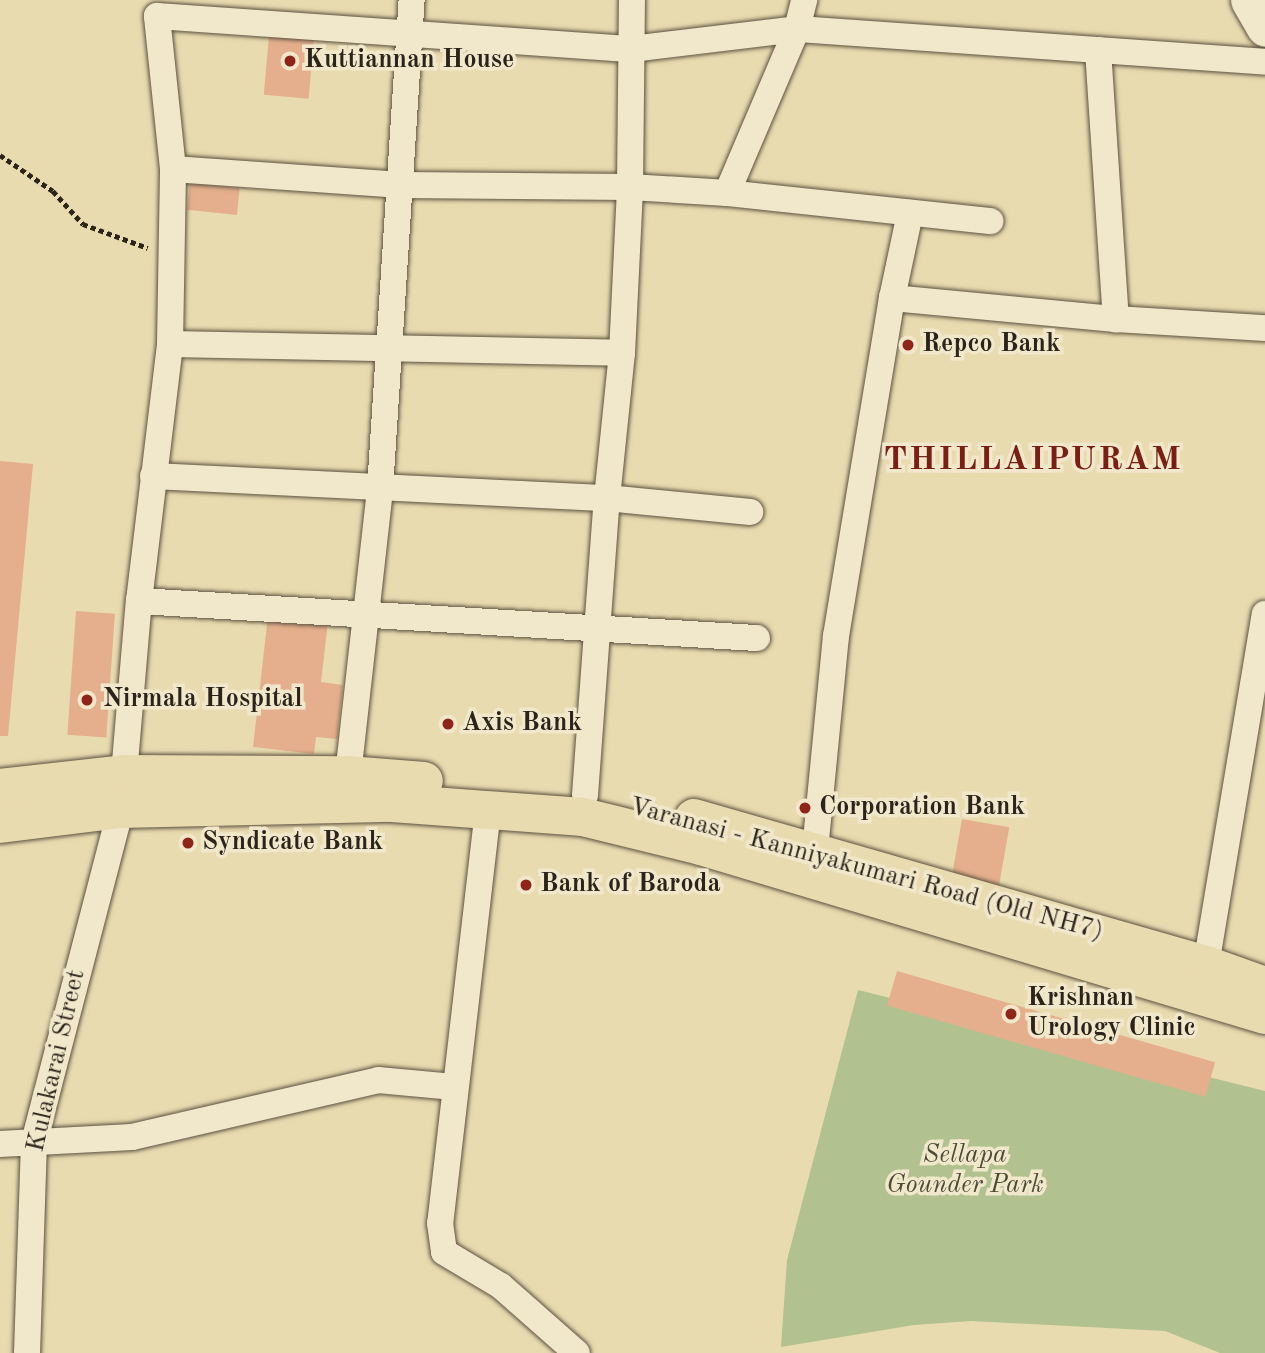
<!DOCTYPE html>
<style>
body{margin:0}
#map{position:relative;width:1265px;height:1353px;overflow:hidden;background:#e9dbb0;font-family:"Old Standard TT",serif}
div>[style]{position:absolute}
.green>*{inset:0;background:#b1c18f}
.building>*{inset:0;background:#e5af8d;transform-origin:0 0}
.path>*{height:4.5px;margin-top:-2.25px;transform-origin:0;background:repeating-linear-gradient(90deg,#2c241a 0 5px,transparent 0 8.5px)}
.roads{filter:drop-shadow(0 0 2px #5b5240) drop-shadow(0 0 2px #5b5240)}
.street>*{height:26px;margin:-13px;padding:0 13px;transform-origin:13px;border-radius:13px;background:#f1e8cc}
.secondary>*{height:37px;margin:-18.5px;padding:0 18.5px;transform-origin:18.5px;border-radius:18.5px;background:#f1e8cc}
.primary>*{height:38px;margin:-19px;padding:0 19px;transform-origin:19px;border-radius:19px;background:#e9dbb0}
.dots>*{width:19px;height:19px;translate:-50% -50%;box-sizing:border-box;border:4px solid #f1e8cc;border-radius:50%}
span{translate:-50% -50%;white-space:nowrap;text-align:center;line-height:1.15;-webkit-text-stroke:7px #f1e8cc;paint-order:stroke}
.poi-label{font-size:26px;color:#2c241a;font-weight:700}
.left{translate:0 -50%;text-align:left}
.street-label{font-size:26px;color:#2c241a}
.park-label{font-size:26px;color:#4d4b37;font-style:italic}
.district-label{font-size:33px;color:#7a1f14;font-weight:700;letter-spacing:2px}
</style>
<div id="map">
<div class="green">
<i style="clip-path:polygon(858px 990px,1265px 1091px,1265px 1353px,1220px 1353px,1165px 1331px,971px 1321px,914px 1325px,781px 1347px,787px 1260px)"></i>
</div>
<div class="building">
<i style="left:270px;top:24px;width:45px;height:71px;rotate:5deg"></i>
<i style="left:190px;top:183px;width:50px;height:27px;rotate:6deg"></i>
<i style="clip-path:polygon(0 461px,33px 464px,8px 736px,0 736px)"></i>
<i style="left:76px;top:611px;width:39px;height:124px;rotate:4deg"></i>
<i style="clip-path:polygon(268px 616px,328px 622px,321px 682px,343px 685px,337px 739px,316px 737px,314px 754px,253px 747px)"></i>
<i style="left:962px;top:819px;width:48px;height:60px;rotate:10deg"></i>
<i style="left:897px;top:971px;width:331px;height:36px;rotate:16deg"></i>
</div>
<div class="path">
<i style="left:0;top:155px;width:64px;rotate:34.2deg"></i>
<i style="left:53px;top:191px;width:45px;rotate:47.7deg"></i>
<i style="left:83px;top:224px;width:69px;rotate:20.3deg"></i>
</div>
<div class="roads">
<div class="street">
<i style="left:1098px;top:50px;width:270px;rotate:86.2deg"></i>
<i style="left:1116px;top:319px;width:149px;rotate:3.5deg"></i>
<i style="left:173px;top:169px;width:229px;rotate:4deg"></i>
<i style="left:401px;top:185px;width:229px;rotate:0.5deg"></i>
<i style="left:630px;top:187px;width:97px;rotate:3.5deg"></i>
<i style="left:727px;top:193px;width:265px;rotate:6.1deg"></i>
<i style="left:727px;top:193px;width:178px;rotate:-66.9deg"></i>
<i style="left:797px;top:29px;width:30px;rotate:-76deg"></i>
<i style="left:892px;top:298px;width:87px;rotate:-78deg"></i>
<i style="left:170px;top:344px;width:452px;rotate:1.1deg"></i>
<i style="left:153px;top:476px;width:455px;rotate:2.8deg"></i>
<i style="left:607px;top:498px;width:144px;rotate:5.6deg"></i>
<i style="left:139px;top:601px;width:619px;rotate:3.43deg"></i>
<i style="left:348px;top:775px;width:288px;rotate:-83.6deg"></i>
<i style="left:380px;top:489px;width:490px;rotate:-86.3deg"></i>
<i style="left:585px;top:795px;width:298px;rotate:-85.8deg"></i>
<i style="left:607px;top:498px;width:146px;rotate:-84.1deg"></i>
<i style="left:622px;top:353px;width:166px;rotate:-87.2deg"></i>
<i style="left:630px;top:187px;width:187px;rotate:-89.4deg"></i>
<i style="left:488px;top:810px;width:416px;rotate:96.6deg"></i>
<i style="left:440px;top:1223px;width:29px;rotate:82deg"></i>
<i style="left:444px;top:1252px;width:66px;rotate:30.8deg"></i>
<i style="left:501px;top:1286px;width:101px;rotate:41.4deg"></i>
<i style="left:815px;top:850px;width:215px;rotate:-84.4deg"></i>
<i style="left:836px;top:636px;width:343px;rotate:-80.6deg"></i>
<i style="left:892px;top:298px;width:225px;rotate:5.4deg"></i>
<i style="left:1206px;top:965px;width:356px;rotate:-80.5deg"></i>
<i style="left:0;top:1144px;width:132px;rotate:-3deg"></i>
<i style="left:132px;top:1137px;width:253px;rotate:-13deg"></i>
<i style="left:378px;top:1080px;width:76px;rotate:5.3deg"></i>
<i style="left:27px;top:1353px;width:211px;rotate:-88.1deg"></i>
<i style="left:34px;top:1142px;width:344px;rotate:-75.4deg"></i>
<i style="left:121px;top:809px;width:209px;rotate:-85.1deg"></i>
<i style="left:139px;top:601px;width:259px;rotate:-83.1deg"></i>
<i style="left:170px;top:344px;width:175px;rotate:-89deg"></i>
<i style="left:173px;top:169px;width:154px;rotate:-96deg"></i>
<i style="left:157px;top:16px;width:476px;rotate:4deg"></i>
<i style="left:632px;top:49px;width:166px;rotate:-6.9deg"></i>
<i style="left:797px;top:29px;width:469px;rotate:4deg"></i>
</div>
<div class="secondary">
<i style="left:1249px;top:0;width:32px;rotate:60deg"></i>
</div>
<div class="primary">
<i style="left:0;top:788px;width:125px;rotate:-6.4deg"></i>
<i style="left:124px;top:774px;width:224px;rotate:0.3deg"></i>
<i style="left:348px;top:775px;width:76px;rotate:4.5deg"></i>
<i style="left:694px;top:818px;width:533px;rotate:16.02deg"></i>
<i style="left:1206px;top:965px;width:63px;rotate:19.6deg"></i>
<i style="left:0;top:824px;width:122px;rotate:-7.1deg"></i>
<i style="left:121px;top:809px;width:271px;rotate:-1.3deg"></i>
<i style="left:392px;top:803px;width:192px;rotate:4.2deg"></i>
<i style="left:583px;top:817px;width:122px;rotate:13.8deg"></i>
<i style="left:701px;top:846px;width:589px;rotate:16.68deg"></i>
</div>
</div>
<div class="dots">
<i style="left:290px;top:61px;background:#8f2418"></i>
<i style="left:908px;top:345px;background:#8f2418"></i>
<i style="left:87px;top:700px;background:#8f2418"></i>
<i style="left:448px;top:724px;background:#8f2418"></i>
<i style="left:805px;top:808px;background:#8f2418"></i>
<i style="left:188px;top:843px;background:#8f2418"></i>
<i style="left:526px;top:885px;background:#8f2418"></i>
<i style="left:1011px;top:1014px;background:#8f2418"></i>
</div>
<div class="poi-label">
<span class="left" style="left:304px;top:61px">Kuttiannan House</span>
<span class="left" style="left:922px;top:345px">Repco Bank</span>
<span class="left" style="left:103px;top:700px">Nirmala Hospital</span>
<span class="left" style="left:462px;top:724px">Axis Bank</span>
<span class="left" style="left:819px;top:808px">Corporation Bank</span>
<span class="left" style="left:202px;top:843px">Syndicate Bank</span>
<span class="left" style="left:540px;top:885px">Bank of Baroda</span>
<span class="left" style="left:1027px;top:1014px">Krishnan<br>Urology Clinic</span>
</div>
<div class="street-label">
<span style="left:866px;top:870px;rotate:15deg">Varanasi - Kanniyakumari Road (Old NH7)</span>
<span style="left:57px;top:1061px;rotate:-77deg">Kulakarai Street</span>
</div>
<div class="park-label">
<span style="left:965px;top:1171px">Sellapa<br>Gounder Park</span>
</div>
<div class="district-label">
<span style="left:1033px;top:461px">THILLAIPURAM</span>
</div>
</div>
